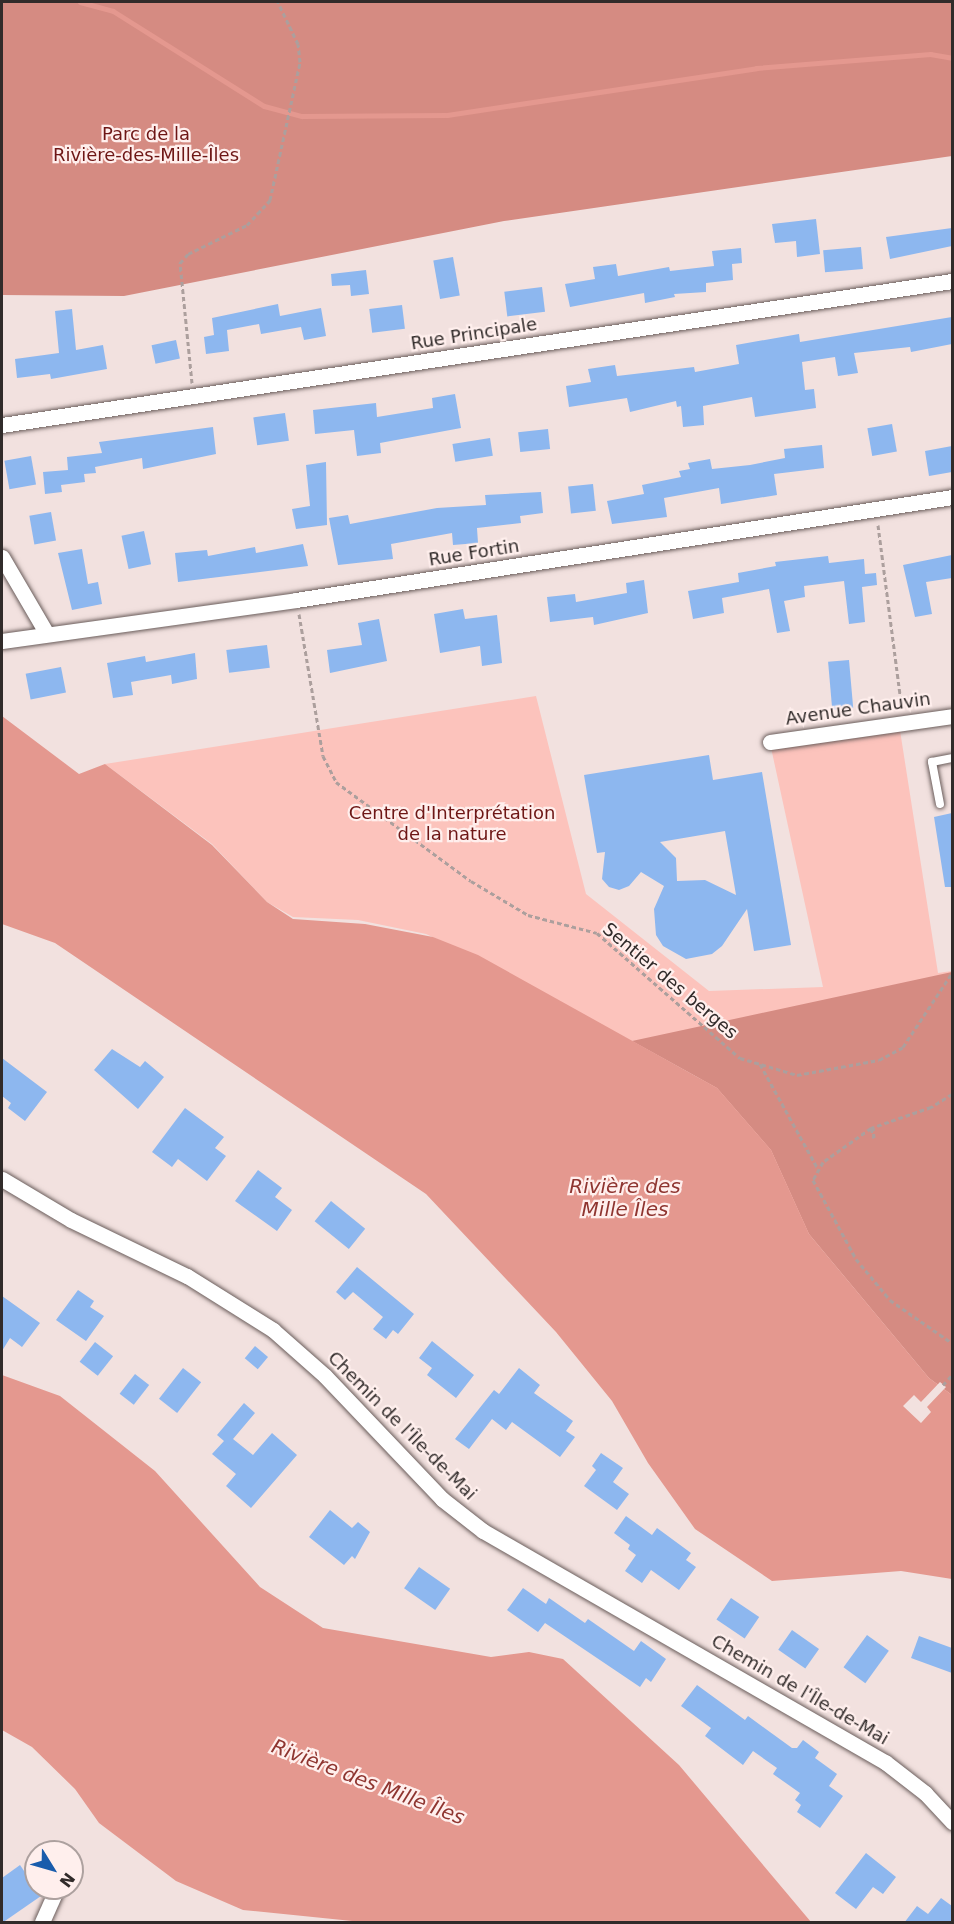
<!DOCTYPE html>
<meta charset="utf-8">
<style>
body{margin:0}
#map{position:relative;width:954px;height:1924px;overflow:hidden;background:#f2e1df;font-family:"DejaVu Sans",sans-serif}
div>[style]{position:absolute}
.green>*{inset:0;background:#fcc3bc}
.forest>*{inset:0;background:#d58b82}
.water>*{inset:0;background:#e4988f}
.pier>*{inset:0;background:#f2e1df}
.stream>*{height:5px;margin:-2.5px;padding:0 2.5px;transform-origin:2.5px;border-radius:2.5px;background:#e4988f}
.building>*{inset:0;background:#8db7ef;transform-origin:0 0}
.path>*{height:3px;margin-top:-1.5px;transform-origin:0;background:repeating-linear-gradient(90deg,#ac9f9d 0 4.5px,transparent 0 7.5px)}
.roads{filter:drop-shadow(0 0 2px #6a5d5b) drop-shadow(0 0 2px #6a5d5b)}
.service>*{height:8px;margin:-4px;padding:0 4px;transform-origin:4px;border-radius:4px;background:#fff}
.minor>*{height:15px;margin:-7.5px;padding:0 7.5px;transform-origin:7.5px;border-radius:7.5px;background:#fff}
span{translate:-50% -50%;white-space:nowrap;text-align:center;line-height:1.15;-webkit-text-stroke:4.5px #ffefed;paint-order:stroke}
.park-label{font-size:18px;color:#6e1615}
.street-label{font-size:18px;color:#312b2a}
.water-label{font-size:20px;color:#8f3530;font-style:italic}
.frame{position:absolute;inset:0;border:3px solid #312b2a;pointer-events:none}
.north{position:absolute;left:24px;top:1840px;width:60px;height:60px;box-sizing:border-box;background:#ffefed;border:2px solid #ada19f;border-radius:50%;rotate:127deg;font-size:16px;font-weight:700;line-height:24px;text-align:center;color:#312b2a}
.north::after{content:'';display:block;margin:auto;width:21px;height:27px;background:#195cac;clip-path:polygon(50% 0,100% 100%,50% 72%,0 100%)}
</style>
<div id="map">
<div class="green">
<i style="clip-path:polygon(536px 696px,586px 894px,709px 991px,823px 987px,770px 743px,899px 724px,938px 973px,952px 971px,952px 1395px,929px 1378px,809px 1234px,700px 1078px,474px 956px,426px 934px,358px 920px,293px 917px,267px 902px,212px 844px,105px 764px)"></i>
</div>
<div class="forest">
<i style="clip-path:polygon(2px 2px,952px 2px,952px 156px,504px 221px,124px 296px,2px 295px)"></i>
<i style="clip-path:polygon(952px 972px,952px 1395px,929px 1378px,809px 1234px,771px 1150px,717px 1088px,632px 1041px)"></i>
</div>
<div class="water">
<i style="clip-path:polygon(2px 716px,79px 774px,105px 764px,212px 845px,267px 902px,293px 919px,365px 924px,433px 937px,478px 955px,717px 1088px,771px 1150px,809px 1234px,929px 1378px,952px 1395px,952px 1579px,901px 1571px,772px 1581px,695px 1529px,648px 1463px,612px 1401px,556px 1332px,426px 1194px,55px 943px,2px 924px)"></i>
<i style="clip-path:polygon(2px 1375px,60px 1396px,155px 1471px,260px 1587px,323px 1628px,491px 1657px,529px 1652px,563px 1659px,679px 1765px,811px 1922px,362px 1922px,243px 1910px,176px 1881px,99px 1823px,75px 1789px,32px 1747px,2px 1730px)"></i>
</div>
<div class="pier">
<i style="clip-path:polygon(940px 1382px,946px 1387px,927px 1407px,931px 1412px,921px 1423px,903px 1406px,914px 1395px,921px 1402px)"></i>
</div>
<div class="stream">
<i style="left:80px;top:2px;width:34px;rotate:15deg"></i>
<i style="left:113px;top:11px;width:178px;rotate:32.2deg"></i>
<i style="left:264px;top:106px;width:39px;rotate:15deg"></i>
<i style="left:302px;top:116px;width:145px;rotate:-0.4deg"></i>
<i style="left:447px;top:115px;width:313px;rotate:-8.6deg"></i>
<i style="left:756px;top:68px;width:175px;rotate:-4.6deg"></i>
<i style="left:930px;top:54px;width:22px;rotate:10deg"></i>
</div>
<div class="building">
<i style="clip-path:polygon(816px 219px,820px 254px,797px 257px,796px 241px,775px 243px,772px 224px)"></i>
<i style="clip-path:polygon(952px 228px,952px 246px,890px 259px,886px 237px)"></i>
<i style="left:861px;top:247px;width:22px;height:38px;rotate:85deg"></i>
<i style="clip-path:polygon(741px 248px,742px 263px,732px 264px,733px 280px,706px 283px,706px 292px,674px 294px,675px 297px,645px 303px,644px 293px,570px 307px,565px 284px,595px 279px,593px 267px,616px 264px,618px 276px,669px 267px,670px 271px,714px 266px,712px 251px)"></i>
<i style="left:453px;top:257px;width:39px;height:20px;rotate:80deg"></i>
<i style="clip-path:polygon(366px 270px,369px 294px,351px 296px,350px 285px,332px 286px,331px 274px)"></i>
<i style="left:542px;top:287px;width:25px;height:38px;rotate:83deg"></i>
<i style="clip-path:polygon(278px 304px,280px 316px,321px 308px,326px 336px,304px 340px,301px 327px,261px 334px,259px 324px,227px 330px,229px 351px,206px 354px,204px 337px,214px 335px,212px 318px)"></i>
<i style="left:402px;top:305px;width:24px;height:33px;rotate:83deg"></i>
<i style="clip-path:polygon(72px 309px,76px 350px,103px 345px,107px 369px,51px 379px,50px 374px,17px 378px,15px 359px,59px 353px,55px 311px)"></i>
<i style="clip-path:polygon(952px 317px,952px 344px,911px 352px,910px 347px,854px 353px,858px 373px,838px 376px,835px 357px,802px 362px,805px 390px,814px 389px,816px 408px,755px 417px,752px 397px,703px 406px,704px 425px,683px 427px,681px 406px,677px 407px,676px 401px,630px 412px,627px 398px,569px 407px,566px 386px,591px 382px,588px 369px,615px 365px,617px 376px,694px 367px,695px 372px,739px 364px,736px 345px,799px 334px,800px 342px)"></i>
<i style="left:176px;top:340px;width:19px;height:25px;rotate:78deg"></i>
<i style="clip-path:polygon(455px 394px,461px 428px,380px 443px,381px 453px,357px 456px,354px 430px,315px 434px,313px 410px,376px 403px,377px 417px,433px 408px,432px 398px)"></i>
<i style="left:285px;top:413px;width:28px;height:32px;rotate:82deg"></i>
<i style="left:892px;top:424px;width:28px;height:25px;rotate:80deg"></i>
<i style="clip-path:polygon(213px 427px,216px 454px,143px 469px,142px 458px,95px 467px,96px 473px,84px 474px,85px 482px,61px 485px,62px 492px,45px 494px,43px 472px,68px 470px,67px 457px,102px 453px,99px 442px)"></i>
<i style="left:548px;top:429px;width:20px;height:30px;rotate:84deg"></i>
<i style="left:490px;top:438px;width:18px;height:38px;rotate:81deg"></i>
<i style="clip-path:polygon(822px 445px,824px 468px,774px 474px,777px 495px,721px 504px,719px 488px,664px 498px,667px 517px,612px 524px,607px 501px,644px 494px,642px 485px,681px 477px,679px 471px,690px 469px,688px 463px,710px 459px,712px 469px,750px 465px,785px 458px,784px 449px)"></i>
<i style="clip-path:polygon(952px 446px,952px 472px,929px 476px,925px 451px)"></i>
<i style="left:31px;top:456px;width:29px;height:27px;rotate:80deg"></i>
<i style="clip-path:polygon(326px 462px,327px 525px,296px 529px,292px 509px,310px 506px,306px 465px)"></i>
<i style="left:593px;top:484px;width:27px;height:25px;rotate:84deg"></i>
<i style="clip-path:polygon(541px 492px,543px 513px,520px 516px,521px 523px,477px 528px,478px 543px,453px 545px,452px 533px,391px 544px,393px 559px,338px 565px,329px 518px,348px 515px,350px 524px,437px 508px,486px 505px,485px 495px)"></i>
<i style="left:51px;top:512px;width:29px;height:22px;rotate:80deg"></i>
<i style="left:144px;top:531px;width:34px;height:23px;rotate:78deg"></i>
<i style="clip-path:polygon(303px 544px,308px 566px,178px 582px,175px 553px,207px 550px,208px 556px,255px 547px,256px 553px)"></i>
<i style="clip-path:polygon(82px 549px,88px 584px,98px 582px,102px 604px,72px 610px,58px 553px)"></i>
<i style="clip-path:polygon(952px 555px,952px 578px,926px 582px,932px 614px,915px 617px,903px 565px)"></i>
<i style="clip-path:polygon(828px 556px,829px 563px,864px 559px,865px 574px,876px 573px,877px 585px,862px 587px,865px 622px,849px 624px,844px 581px,804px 586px,805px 597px,784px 601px,790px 631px,777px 633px,769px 589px,722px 598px,724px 613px,693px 619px,688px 591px,739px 582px,738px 573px,776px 566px,775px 562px)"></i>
<i style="clip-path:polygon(644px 580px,648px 613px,594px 625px,593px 617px,550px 622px,547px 597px,575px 594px,576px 602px,627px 593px,626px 583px)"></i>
<i style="clip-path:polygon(463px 609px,465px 619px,497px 615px,502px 663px,482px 666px,480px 646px,440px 653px,434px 614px)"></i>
<i style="clip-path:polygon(379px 619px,387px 661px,330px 673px,327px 650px,362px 645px,358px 623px)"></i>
<i style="left:267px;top:645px;width:23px;height:41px;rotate:83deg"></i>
<i style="clip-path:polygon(195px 653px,197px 679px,172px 684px,171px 675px,131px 682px,133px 695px,113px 698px,107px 663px,145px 656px,146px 662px)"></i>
<i style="left:849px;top:660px;width:48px;height:21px;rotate:85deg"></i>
<i style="left:61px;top:667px;width:26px;height:36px;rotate:79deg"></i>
<i style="clip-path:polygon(evenodd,709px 755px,713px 780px,762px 772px,791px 945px,754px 951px,747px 909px,722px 946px,712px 954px,686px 959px,663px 946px,656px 935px,654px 909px,664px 886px,641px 872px,629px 886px,619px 890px,609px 887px,602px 879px,605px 852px,597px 853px,584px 775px,709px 755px,725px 831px,736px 895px,705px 880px,677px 881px,676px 858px,660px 842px,725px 831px)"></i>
<i style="clip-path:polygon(952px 813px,952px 887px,945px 887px,934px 817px)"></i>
<i style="clip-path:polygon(112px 1049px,140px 1067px,145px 1061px,164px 1077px,138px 1109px,94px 1070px)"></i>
<i style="clip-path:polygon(2px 1058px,47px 1092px,25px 1121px,8px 1108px,11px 1103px,2px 1096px)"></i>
<i style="clip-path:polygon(185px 1108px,224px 1137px,215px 1148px,226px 1156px,207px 1181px,178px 1159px,172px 1167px,152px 1152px)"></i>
<i style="clip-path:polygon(258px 1170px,282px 1188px,275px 1197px,292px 1210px,277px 1231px,235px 1201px)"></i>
<i style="left:331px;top:1201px;width:44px;height:26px;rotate:39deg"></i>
<i style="clip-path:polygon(357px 1267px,414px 1314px,398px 1334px,393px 1330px,386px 1339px,373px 1329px,383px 1317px,353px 1292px,345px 1300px,336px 1292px)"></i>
<i style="clip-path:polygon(78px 1290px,94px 1301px,90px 1307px,104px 1316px,86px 1341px,56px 1320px)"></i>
<i style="clip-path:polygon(2px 1296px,40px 1323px,22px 1347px,10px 1338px,2px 1351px)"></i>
<i style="clip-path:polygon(432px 1341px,474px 1375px,456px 1398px,427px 1375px,432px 1368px,419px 1358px)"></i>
<i style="left:95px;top:1342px;width:23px;height:25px;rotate:38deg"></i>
<i style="left:255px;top:1346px;width:17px;height:16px;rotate:40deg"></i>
<i style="left:183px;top:1368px;width:23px;height:39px;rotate:38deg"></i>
<i style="clip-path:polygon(519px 1368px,540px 1385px,534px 1393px,573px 1421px,566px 1431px,575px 1437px,560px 1457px,512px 1422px,506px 1430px,492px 1419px,469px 1449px,455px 1439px,494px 1390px,499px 1394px)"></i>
<i style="left:135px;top:1374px;width:18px;height:25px;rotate:38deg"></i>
<i style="clip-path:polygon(244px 1403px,255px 1413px,233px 1439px,253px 1455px,272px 1433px,297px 1455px,251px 1508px,226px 1486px,236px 1474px,212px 1454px,224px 1441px,217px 1435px)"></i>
<i style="clip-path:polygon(601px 1453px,623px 1468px,613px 1482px,629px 1494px,617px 1510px,584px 1486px,596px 1470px,592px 1466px)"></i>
<i style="clip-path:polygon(330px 1510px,352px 1528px,358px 1522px,370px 1532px,355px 1559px,352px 1556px,344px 1565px,309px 1537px)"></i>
<i style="clip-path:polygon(626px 1516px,652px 1535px,657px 1528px,691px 1553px,686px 1560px,696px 1567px,679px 1590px,651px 1570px,642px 1583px,625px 1571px,636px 1555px,628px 1549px,630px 1545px,614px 1533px)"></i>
<i style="left:419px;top:1567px;width:38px;height:26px;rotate:35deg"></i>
<i style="clip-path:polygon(523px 1588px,546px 1604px,549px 1598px,585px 1623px,588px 1619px,634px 1651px,641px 1641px,666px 1659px,651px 1682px,646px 1678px,640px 1687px,545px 1623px,538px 1632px,507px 1610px)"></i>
<i style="left:731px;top:1598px;width:34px;height:26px;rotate:34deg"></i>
<i style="left:792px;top:1630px;width:33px;height:24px;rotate:35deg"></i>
<i style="left:867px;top:1635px;width:27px;height:40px;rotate:36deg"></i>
<i style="clip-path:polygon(919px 1636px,952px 1648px,952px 1673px,911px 1658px)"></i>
<i style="clip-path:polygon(697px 1685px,745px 1720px,748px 1716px,792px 1748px,797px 1748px,803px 1740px,819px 1752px,815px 1758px,837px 1774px,829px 1786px,843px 1796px,820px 1828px,797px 1812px,801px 1805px,795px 1800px,800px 1793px,773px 1774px,777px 1768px,753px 1751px,743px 1765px,705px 1736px,711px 1728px,681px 1706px)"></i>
<i style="clip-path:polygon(866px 1853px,896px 1877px,883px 1894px,873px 1887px,856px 1909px,835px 1893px)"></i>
<i style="clip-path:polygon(20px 1865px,41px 1896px,2px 1923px,2px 1878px)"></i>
<i style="clip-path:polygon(941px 1898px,952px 1906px,952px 1923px,904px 1923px,917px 1906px,928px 1914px)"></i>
</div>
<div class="path">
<i style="left:192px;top:383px;width:121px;rotate:-95.7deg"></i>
<i style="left:180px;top:263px;width:12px;rotate:-48deg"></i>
<i style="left:188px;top:254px;width:66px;rotate:-26.2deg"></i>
<i style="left:247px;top:225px;width:34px;rotate:-47deg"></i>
<i style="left:270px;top:200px;width:141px;rotate:-77.7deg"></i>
<i style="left:300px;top:62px;width:18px;rotate:-96deg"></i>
<i style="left:298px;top:44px;width:47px;rotate:-115.5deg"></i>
<i style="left:878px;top:525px;width:186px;rotate:82.6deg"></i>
<i style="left:299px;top:614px;width:144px;rotate:80.4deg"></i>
<i style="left:323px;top:756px;width:29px;rotate:63deg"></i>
<i style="left:336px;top:782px;width:167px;rotate:36.3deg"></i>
<i style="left:471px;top:881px;width:66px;rotate:30.8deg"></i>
<i style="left:528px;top:915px;width:71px;rotate:14.6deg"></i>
<i style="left:597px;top:933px;width:190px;rotate:41.2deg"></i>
<i style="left:740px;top:1058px;width:59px;rotate:16.6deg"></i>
<i style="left:797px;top:1075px;width:83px;rotate:-10.4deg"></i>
<i style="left:879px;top:1060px;width:27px;rotate:-28deg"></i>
<i style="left:903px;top:1047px;width:89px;rotate:-56.5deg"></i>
<i style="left:760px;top:1064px;width:120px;rotate:61.1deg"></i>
<i style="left:952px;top:1094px;width:25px;rotate:148deg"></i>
<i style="left:931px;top:1107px;width:64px;rotate:160.7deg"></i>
<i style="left:871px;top:1128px;width:59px;rotate:144.7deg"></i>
<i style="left:823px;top:1162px;width:21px;rotate:119deg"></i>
<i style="left:813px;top:1180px;width:90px;rotate:61.4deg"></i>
<i style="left:856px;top:1259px;width:53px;rotate:50.3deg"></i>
<i style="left:890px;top:1300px;width:75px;rotate:34.7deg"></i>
<i style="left:871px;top:1128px;width:10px;rotate:73deg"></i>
<i style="left:874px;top:1138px;width:11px;rotate:-95deg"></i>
<i style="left:943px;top:1385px;width:13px;rotate:-48deg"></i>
</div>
<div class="roads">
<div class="service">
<i style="left:940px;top:804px;width:43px;rotate:-100.8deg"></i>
<i style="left:932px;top:762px;width:20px;rotate:-11deg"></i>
</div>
<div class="minor">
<i style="left:2px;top:425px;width:961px;rotate:-8.62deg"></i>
<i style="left:2px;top:557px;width:89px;rotate:59.7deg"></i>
<i style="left:2px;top:641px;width:297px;rotate:-7.9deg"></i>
<i style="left:296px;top:600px;width:664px;rotate:-8.92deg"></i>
<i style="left:770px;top:742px;width:184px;rotate:-8.1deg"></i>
<i style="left:2px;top:1179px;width:80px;rotate:30.7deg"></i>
<i style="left:71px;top:1220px;width:129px;rotate:25.8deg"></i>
<i style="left:187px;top:1276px;width:102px;rotate:32.1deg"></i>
<i style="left:273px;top:1330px;width:69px;rotate:41.5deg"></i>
<i style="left:325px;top:1376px;width:170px;rotate:46.4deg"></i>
<i style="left:442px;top:1499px;width:52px;rotate:38deg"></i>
<i style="left:483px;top:1531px;width:464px;rotate:29.9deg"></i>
<i style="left:885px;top:1762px;width:51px;rotate:37.8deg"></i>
<i style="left:925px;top:1793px;width:40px;rotate:47deg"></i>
<i style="left:42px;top:1922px;width:37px;rotate:-66deg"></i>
</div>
</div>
<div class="park-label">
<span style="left:146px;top:145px">Parc de la<br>Rivière-des-Mille-Îles</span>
<span style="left:452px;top:824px">Centre d'Interprétation<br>de la nature</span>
</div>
<div class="street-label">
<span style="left:474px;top:334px;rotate:-9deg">Rue Principale</span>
<span style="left:474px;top:553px;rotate:-9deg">Rue Fortin</span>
<span style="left:858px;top:709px;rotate:-8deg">Avenue Chauvin</span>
<span style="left:670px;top:981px;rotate:40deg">Sentier des berges</span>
<span style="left:402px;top:1426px;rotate:45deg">Chemin de l'Île-de-Mai</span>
<span style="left:800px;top:1690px;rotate:30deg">Chemin de l'Île-de-Mai</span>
</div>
<div class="water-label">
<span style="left:625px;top:1198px">Rivière des<br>Mille Îles</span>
<span style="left:368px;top:1782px;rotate:21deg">Rivière des Mille Îles</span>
</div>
<div class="frame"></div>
<div class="north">N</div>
</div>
